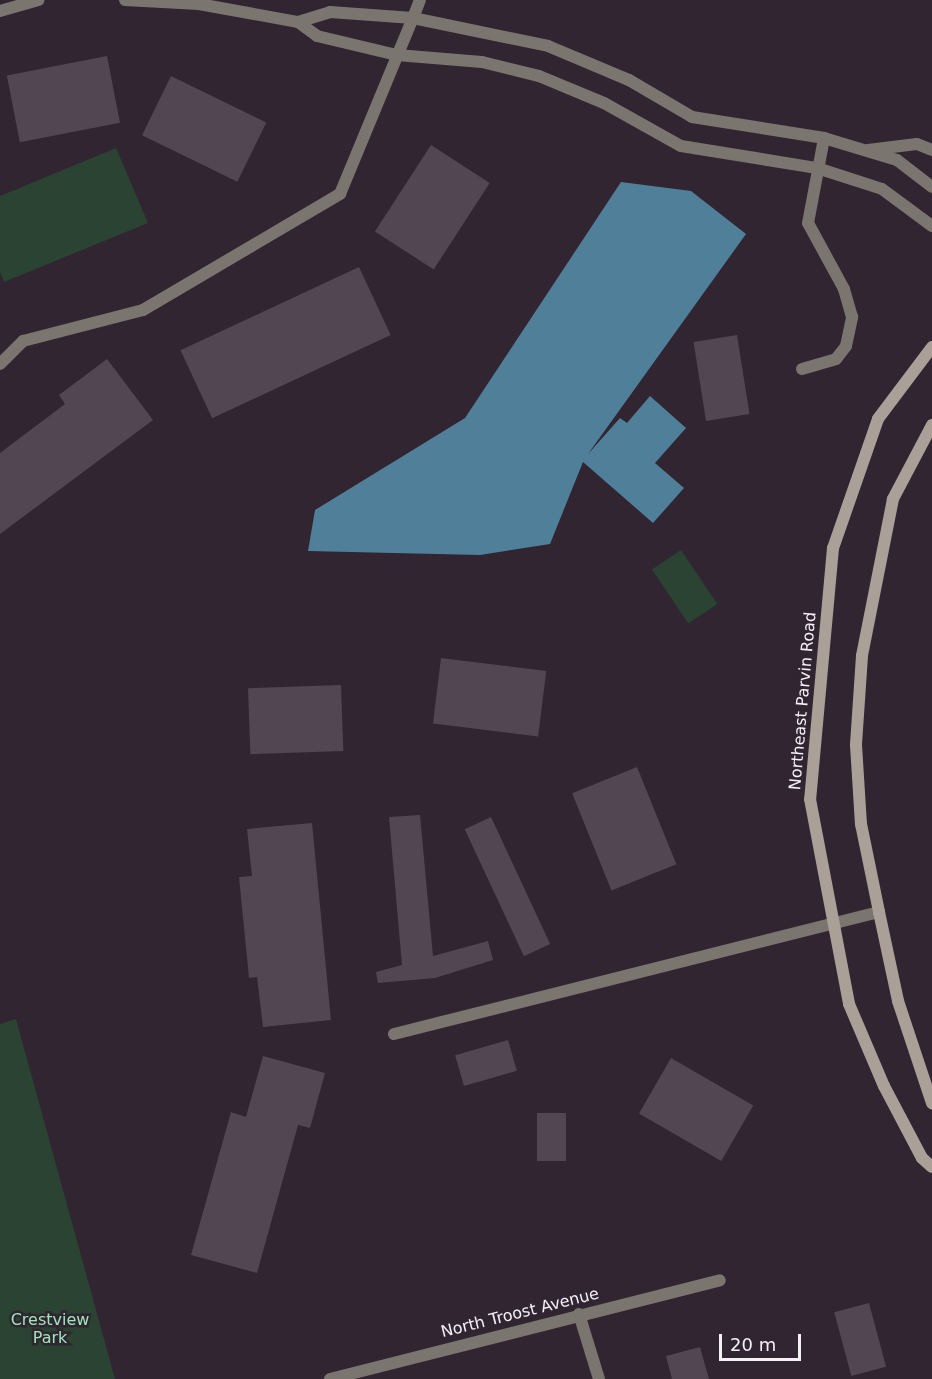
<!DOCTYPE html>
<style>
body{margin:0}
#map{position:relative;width:932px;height:1379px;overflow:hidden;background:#302530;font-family:"DejaVu Sans",sans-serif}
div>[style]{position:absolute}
.green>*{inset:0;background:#2a4333;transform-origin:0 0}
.water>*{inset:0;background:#507f99}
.building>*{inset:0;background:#524652;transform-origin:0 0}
.service>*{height:12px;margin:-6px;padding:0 6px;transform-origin:6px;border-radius:6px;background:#7b756f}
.minor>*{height:12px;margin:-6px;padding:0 6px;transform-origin:6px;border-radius:6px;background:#7b756f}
.secondary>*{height:12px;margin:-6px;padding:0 6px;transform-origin:6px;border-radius:6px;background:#aaa097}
span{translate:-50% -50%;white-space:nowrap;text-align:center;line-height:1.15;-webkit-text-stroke:5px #302530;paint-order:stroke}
.street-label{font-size:16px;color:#f7eff6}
.park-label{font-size:16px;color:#9ee7bb}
.scale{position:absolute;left:719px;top:1334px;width:82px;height:27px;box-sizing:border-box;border:3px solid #f7eff6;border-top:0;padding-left:8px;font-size:18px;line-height:21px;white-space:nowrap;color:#f7eff6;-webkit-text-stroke:4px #302530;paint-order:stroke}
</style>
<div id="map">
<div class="green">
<i style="clip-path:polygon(116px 148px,148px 223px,4px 282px,0 272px,0 196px)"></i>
<i style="left:681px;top:550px;width:65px;height:35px;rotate:56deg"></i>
<i style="clip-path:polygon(16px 1019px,115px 1379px,0 1379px,0 1024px)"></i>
</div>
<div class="water">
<i style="clip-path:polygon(621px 182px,691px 191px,746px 234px,588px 454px,620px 418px,627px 423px,650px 396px,686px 428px,655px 463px,684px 488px,653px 523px,583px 462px,550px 544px,480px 555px,308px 551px,315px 510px,465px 418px)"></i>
</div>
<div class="building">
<i style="left:107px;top:56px;width:68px;height:102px;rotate:79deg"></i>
<i style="left:171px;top:76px;width:106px;height:66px;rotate:26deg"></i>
<i style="left:431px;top:145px;width:70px;height:103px;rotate:33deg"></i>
<i style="left:359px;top:267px;width:75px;height:197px;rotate:65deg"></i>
<i style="left:737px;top:335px;width:80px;height:44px;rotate:81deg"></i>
<i style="clip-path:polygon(107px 359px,153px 420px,0 534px,0 453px,65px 404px,59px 395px)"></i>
<i style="left:441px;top:658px;width:106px;height:66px;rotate:7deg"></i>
<i style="left:341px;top:685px;width:66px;height:93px;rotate:88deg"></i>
<i style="left:637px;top:767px;width:105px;height:70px;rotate:68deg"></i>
<i style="clip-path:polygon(420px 815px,433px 956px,488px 941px,493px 960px,435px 978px,378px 983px,376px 972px,402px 965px,389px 817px)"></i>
<i style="left:491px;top:817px;width:140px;height:29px;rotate:65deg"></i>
<i style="clip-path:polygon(312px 823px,331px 1020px,263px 1027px,257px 977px,249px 978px,239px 877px,252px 876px,247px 829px)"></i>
<i style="left:508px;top:1040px;width:32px;height:55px;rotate:74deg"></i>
<i style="clip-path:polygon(263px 1056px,325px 1073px,310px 1128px,298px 1125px,257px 1273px,191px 1255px,231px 1112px,246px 1117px)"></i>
<i style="left:671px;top:1058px;width:95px;height:64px;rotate:30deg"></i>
<i style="left:537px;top:1113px;width:29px;height:48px"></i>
<i style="left:869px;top:1303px;width:66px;height:36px;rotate:75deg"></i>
<i style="clip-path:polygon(700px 1347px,709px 1379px,672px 1379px,666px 1356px)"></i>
</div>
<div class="service">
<i style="left:413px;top:18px;width:19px;rotate:-69deg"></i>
<i style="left:802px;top:369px;width:35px;rotate:-16deg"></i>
<i style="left:836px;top:359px;width:16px;rotate:-52deg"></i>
<i style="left:846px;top:346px;width:30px;rotate:-78deg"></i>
<i style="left:852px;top:317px;width:29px;rotate:-106deg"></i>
<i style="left:844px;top:289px;width:75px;rotate:-118.6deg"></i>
<i style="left:808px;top:223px;width:86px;rotate:-79.3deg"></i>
</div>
<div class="minor">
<i style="left:125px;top:0;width:74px;rotate:3.1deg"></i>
<i style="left:199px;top:4px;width:101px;rotate:10.3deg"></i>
<i style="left:298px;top:22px;width:24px;rotate:36deg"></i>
<i style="left:317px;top:36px;width:82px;rotate:13.4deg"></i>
<i style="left:397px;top:55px;width:85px;rotate:4.7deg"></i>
<i style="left:482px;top:62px;width:59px;rotate:13.8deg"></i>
<i style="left:539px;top:76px;width:70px;rotate:22.6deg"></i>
<i style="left:604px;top:103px;width:88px;rotate:29.2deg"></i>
<i style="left:681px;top:146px;width:138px;rotate:9.2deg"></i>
<i style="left:817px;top:168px;width:68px;rotate:17.9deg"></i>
<i style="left:882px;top:189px;width:62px;rotate:36.5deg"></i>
<i style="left:0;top:11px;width:40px;rotate:-16deg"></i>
<i style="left:298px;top:22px;width:34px;rotate:-17deg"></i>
<i style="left:330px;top:12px;width:83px;rotate:4.1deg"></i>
<i style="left:413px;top:18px;width:138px;rotate:11.7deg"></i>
<i style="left:548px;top:46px;width:88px;rotate:22.8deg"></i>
<i style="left:629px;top:80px;width:73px;rotate:30.4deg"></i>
<i style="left:692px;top:117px;width:134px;rotate:9deg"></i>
<i style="left:824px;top:138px;width:76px;rotate:16.8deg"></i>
<i style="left:897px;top:160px;width:44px;rotate:37.6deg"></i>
<i style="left:868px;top:150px;width:49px;rotate:-7deg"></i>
<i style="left:917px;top:144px;width:16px;rotate:22deg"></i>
<i style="left:0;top:364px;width:33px;rotate:-45deg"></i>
<i style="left:23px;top:341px;width:124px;rotate:-14.5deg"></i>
<i style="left:143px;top:310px;width:229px;rotate:-30.5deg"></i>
<i style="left:340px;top:194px;width:191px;rotate:-67.5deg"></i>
<i style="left:394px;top:1034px;width:500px;rotate:-14.12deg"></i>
<i style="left:579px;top:1314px;width:68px;rotate:72.9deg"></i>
<i style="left:330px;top:1379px;width:402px;rotate:-14.2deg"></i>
</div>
<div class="secondary">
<i style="left:932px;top:347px;width:90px;rotate:126.9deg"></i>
<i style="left:878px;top:419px;width:137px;rotate:109.2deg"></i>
<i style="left:833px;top:548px;width:252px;rotate:95.2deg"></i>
<i style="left:810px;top:799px;width:209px;rotate:79.2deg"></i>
<i style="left:849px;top:1004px;width:89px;rotate:66.9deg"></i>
<i style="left:884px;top:1086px;width:81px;rotate:62.2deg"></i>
<i style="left:922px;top:1158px;width:13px;rotate:42deg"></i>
<i style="left:932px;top:425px;width:84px;rotate:117.8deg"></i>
<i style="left:893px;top:499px;width:160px;rotate:101.2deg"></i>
<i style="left:862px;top:656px;width:89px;rotate:93.9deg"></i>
<i style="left:856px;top:745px;width:79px;rotate:86.4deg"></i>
<i style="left:861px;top:824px;width:90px;rotate:78.4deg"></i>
<i style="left:879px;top:912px;width:91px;rotate:77.9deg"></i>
<i style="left:898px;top:1001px;width:108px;rotate:71.6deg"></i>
</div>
<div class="street-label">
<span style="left:803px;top:701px;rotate:-85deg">Northeast Parvin Road</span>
<span style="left:520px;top:1313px;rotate:-14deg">North Troost Avenue</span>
</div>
<div class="park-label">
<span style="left:50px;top:1329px">Crestview<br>Park</span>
</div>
<div class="scale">20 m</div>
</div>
